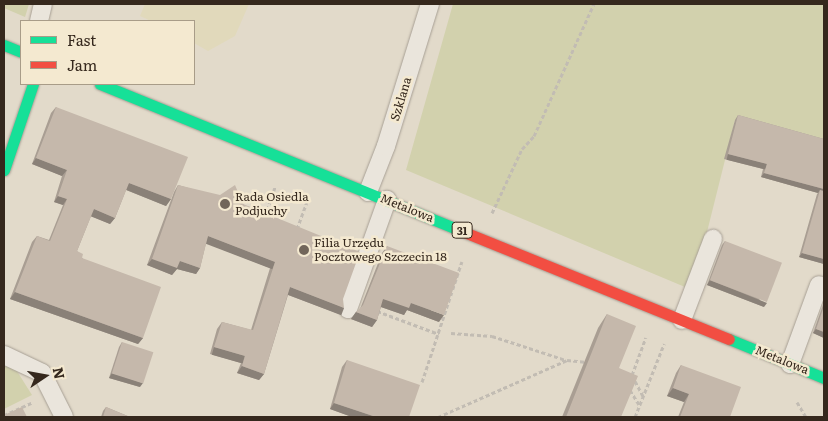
<!DOCTYPE html>
<meta charset="utf-8">
<style>
body{margin:0}
#map{position:relative;width:828px;height:421px;overflow:hidden;background:#e2daca;font-family:Literata,serif}
div>[style]{position:absolute}
.farmland>*{inset:0;background:#e1d9bb}
.green>*{inset:0;background:#d2d1ad}
.path>*{height:3px;margin-top:-1.5px;transform-origin:0;background:repeating-linear-gradient(90deg,#c2bcb3 0 4px,transparent 0 6.5px)}
.roads{filter:drop-shadow(0 0 1px #a79f94) drop-shadow(0 0 1px #a79f94)}
.lane>*{height:18px;margin:-9px;padding:0 9px;transform-origin:9px;border-radius:9px;background:#eae5dc}
.fast>*{height:11px;margin:-5.5px;padding:0 5.5px;transform-origin:5.5px;border-radius:5.5px;background:#16e098}
.jam>*{height:11px;margin:-5.5px;padding:0 5.5px;transform-origin:5.5px;border-radius:5.5px;background:#f24e42}
.wall>*{inset:0;background:#a99e93}
.shaded-wall>*{inset:0;background:#8a8178;transform-origin:0 0}
.building>*{inset:0;background:#c5b8ab;transform-origin:0 0}
.dots>*{width:14px;height:14px;translate:-50% -50%;box-sizing:border-box;border:2px solid #f4e9d0;border-radius:50%}
span{translate:-50% -50%;white-space:nowrap;text-align:center;line-height:1.15;-webkit-text-stroke:5px #f4e9d0;paint-order:stroke}
.shield-label span{padding:1px 4px;background:#f4e9d0;border:1px solid;border-radius:4px;-webkit-text-stroke-width:0}
.shield-label{font-size:11px;color:#35281d;font-weight:700}
.street-label{font-size:12px;color:#35281d}
.poi-label{font-size:12px;color:#35281d}
.left{translate:0 -50%;text-align:left}
.frame{position:absolute;inset:0;border:5px solid #35281d;pointer-events:none}
.legend{position:absolute;left:20px;top:20px;width:175px;height:65px;box-sizing:border-box;background:#f4e9d0;border:1px solid #a89c88;margin:0;padding:6px 9px;list-style:none;font-size:15px;color:#35281d}
.legend li{display:flex;align-items:center;gap:10px;height:25px}
.legend b{width:25px;border:1px solid #a89c88}
.north{position:absolute;left:20px;top:351px;width:50px;height:50px;-webkit-text-stroke:4px #f4e9d0;paint-order:stroke;rotate:78deg;font-size:14px;font-weight:700;line-height:20px;text-align:center;color:#35281d}
.north::after{content:'';display:block;margin:auto;width:18px;height:22px;background:#35281d;clip-path:polygon(50% 0,100% 100%,50% 72%,0 100%)}
</style>
<div id="map">
<div class="farmland">
<i style="clip-path:polygon(145px 4px,249px 4px,235px 36px,208px 51px,194px 43px,194px 21px,151px 21px,140px 16px)"></i>
</div>
<div class="green">
<i style="clip-path:polygon(4px 4px,29px 4px,25px 17px,4px 8px)"></i>
<i style="clip-path:polygon(453px 4px,824px 4px,824px 142px,735px 120px,707px 232px,685px 287px,406px 170px)"></i>
<i style="clip-path:polygon(4px 363px,15px 368px,32px 395px,4px 409px)"></i>
</div>
<div class="path">
<i style="left:492px;top:213px;width:71px;rotate:-64.9deg"></i>
<i style="left:522px;top:149px;width:18px;rotate:-47deg"></i>
<i style="left:534px;top:136px;width:145px;rotate:-65.6deg"></i>
<i style="left:265px;top:216px;width:31px;rotate:-71deg"></i>
<i style="left:297px;top:229px;width:32px;rotate:-70deg"></i>
<i style="left:377px;top:311px;width:66px;rotate:20.4deg"></i>
<i style="left:451px;top:333px;width:41px;rotate:4.2deg"></i>
<i style="left:492px;top:336px;width:78px;rotate:18deg"></i>
<i style="left:422px;top:382px;width:127px;rotate:-71.7deg"></i>
<i style="left:630px;top:390px;width:19px;rotate:58deg"></i>
<i style="left:643px;top:396px;width:24px;rotate:-118deg"></i>
<i style="left:632px;top:375px;width:40px;rotate:-69.8deg"></i>
<i style="left:797px;top:402px;width:17px;rotate:59deg"></i>
<i style="left:4px;top:415px;width:30px;rotate:-24deg"></i>
<i style="left:438px;top:417px;width:141px;rotate:-23.8deg"></i>
<i style="left:567px;top:360px;width:20px;rotate:6deg"></i>
<i style="left:635px;top:417px;width:79px;rotate:-68.3deg"></i>
</div>
<div class="roads">
<div class="lane">
<i style="left:39px;top:21px;width:17px;rotate:-77deg"></i>
<i style="left:368px;top:192px;width:49px;rotate:-68.6deg"></i>
<i style="left:386px;top:146px;width:149px;rotate:-72.8deg"></i>
<i style="left:348px;top:309px;width:116px;rotate:-70.3deg"></i>
<i style="left:682px;top:320px;width:87px;rotate:-69.1deg"></i>
<i style="left:4px;top:355px;width:42px;rotate:25.3deg"></i>
<i style="left:42px;top:373px;width:49px;rotate:63.4deg"></i>
<i style="left:790px;top:364px;width:84px;rotate:-69.8deg"></i>
</div>
<div class="fast">
<i style="left:4px;top:45px;width:18px;rotate:22deg"></i>
<i style="left:100px;top:84px;width:388px;rotate:22.1deg"></i>
<i style="left:4px;top:170px;width:91px;rotate:-71.4deg"></i>
<i style="left:729px;top:339px;width:103px;rotate:22.3deg"></i>
</div>
<div class="jam">
<i style="left:459px;top:230px;width:291px;rotate:22deg"></i>
</div>
</div>
<div class="wall">
<i style="clip-path:polygon(56px 107px,171px 199px,166px 206px,126px 190px,115px 218px,110px 224px,91px 216px,77px 251px,143px 338px,138px 344px,10px 299px,32px 242px,37px 236px,49px 240px,63px 205px,54px 202px,62px 176px,32px 164px,51px 113px)"></i>
<i style="clip-path:polygon(738px 115px,824px 139px,824px 264px,799px 257px,817px 194px,818px 193px,761px 177px,763px 169px,724px 159px,735px 120px)"></i>
<i style="clip-path:polygon(178px 185px,243px 204px,343px 299px,339px 314px,288px 295px,264px 374px,259px 380px,237px 373px,241px 363px,210px 354px,217px 329px,222px 322px,251px 330px,270px 268px,206px 243px,200px 268px,196px 274px,177px 269px,172px 275px,147px 265px,174px 192px)"></i>
<i style="clip-path:polygon(725px 241px,764px 307px,707px 285px,722px 245px)"></i>
<i style="clip-path:polygon(387px 246px,439px 322px,407px 310px,404px 315px,381px 307px,377px 320px,372px 327px,351px 319px,356px 312px,360px 309px,382px 253px)"></i>
<i style="clip-path:polygon(824px 302px,824px 338px,813px 333px)"></i>
<i style="clip-path:polygon(607px 314px,619px 368px,621px 417px,562px 417px,598px 328px)"></i>
<i style="clip-path:polygon(122px 342px,140px 387px,109px 378px,119px 347px)"></i>
<i style="clip-path:polygon(347px 360px,409px 417px,352px 417px,330px 409px,342px 367px)"></i>
<i style="clip-path:polygon(681px 365px,730px 417px,678px 417px,684px 402px,667px 396px,676px 373px)"></i>
<i style="clip-path:polygon(106px 407px,130px 417px,101px 417px,103px 411px)"></i>
</div>
<div class="shaded-wall">
<i style="left:728px;top:154px;width:40px;height:6px;rotate:14deg"></i>
<i style="clip-path:polygon(36px 158px,67px 170px,62px 176px,32px 164px)"></i>
<i style="clip-path:polygon(764px 173px,824px 189px,824px 194px,820px 190px,818px 193px,761px 177px)"></i>
<i style="clip-path:polygon(129px 183px,171px 199px,166px 206px,124px 189px)"></i>
<i style="clip-path:polygon(58px 196px,67px 199px,63px 205px,54px 202px)"></i>
<i style="clip-path:polygon(94px 209px,115px 218px,110px 224px,90px 216px)"></i>
<i style="left:208px;top:236px;width:72px;height:8px;rotate:21deg"></i>
<i style="clip-path:polygon(802px 253px,824px 259px,824px 264px,799px 257px)"></i>
<i style="clip-path:polygon(152px 259px,180px 261px,200px 268px,196px 274px,177px 269px,172px 275px,147px 265px)"></i>
<i style="clip-path:polygon(710px 280px,767px 303px,764px 307px,707px 285px)"></i>
<i style="left:290px;top:287px;width:58px;height:8px;rotate:21deg"></i>
<i style="clip-path:polygon(15px 292px,143px 338px,138px 344px,10px 299px)"></i>
<i style="clip-path:polygon(383px 299px,411px 303px,444px 315px,439px 322px,407px 310px,404px 315px,378px 306px)"></i>
<i style="clip-path:polygon(356px 312px,377px 320px,372px 327px,351px 319px)"></i>
<i style="clip-path:polygon(816px 329px,824px 332px,824px 338px,813px 333px)"></i>
<i style="left:214px;top:347px;width:32px;height:8px;rotate:16deg"></i>
<i style="clip-path:polygon(242px 366px,264px 374px,259px 380px,237px 373px)"></i>
<i style="clip-path:polygon(112px 373px,143px 383px,140px 387px,109px 378px)"></i>
<i style="clip-path:polygon(673px 388px,689px 394px,684px 402px,667px 396px)"></i>
<i style="clip-path:polygon(334px 403px,376px 417px,352px 417px,330px 409px)"></i>
</div>
<div class="building">
<i style="clip-path:polygon(56px 107px,188px 157px,171px 199px,129px 183px,115px 218px,94px 209px,77px 251px,83px 254px,82px 258px,161px 287px,143px 338px,15px 292px,37px 236px,50px 241px,67px 199px,58px 196px,67px 170px,36px 158px)"></i>
<i style="clip-path:polygon(738px 115px,824px 139px,824px 189px,764px 173px,767px 164px,728px 154px)"></i>
<i style="clip-path:polygon(178px 185px,220px 195px,235px 185px,243px 204px,360px 252px,343px 299px,344px 308px,290px 287px,264px 374px,242px 366px,245px 356px,214px 347px,222px 322px,253px 330px,275px 262px,208px 236px,200px 268px,180px 261px,177px 268px,152px 259px)"></i>
<i style="clip-path:polygon(820px 190px,824px 191px,824px 259px,802px 253px)"></i>
<i style="left:725px;top:241px;width:61px;height:42px;rotate:21deg"></i>
<i style="clip-path:polygon(387px 246px,459px 273px,444px 315px,411px 303px,409px 308px,383px 299px,377px 320px,356px 312px,363px 305px)"></i>
<i style="clip-path:polygon(824px 306px,824px 332px,816px 329px)"></i>
<i style="clip-path:polygon(607px 314px,636px 326px,619px 368px,638px 376px,621px 417px,566px 417px)"></i>
<i style="left:122px;top:342px;width:33px;height:33px;rotate:18deg"></i>
<i style="clip-path:polygon(347px 360px,420px 385px,409px 417px,376px 417px,334px 403px)"></i>
<i style="clip-path:polygon(681px 365px,741px 387px,730px 417px,680px 417px,689px 394px,673px 388px)"></i>
<i style="clip-path:polygon(22px 407px,27px 417px,4px 417px,4px 415px)"></i>
<i style="clip-path:polygon(106px 407px,130px 417px,103px 417px)"></i>
</div>
<div class="dots">
<i style="left:225px;top:204px;background:#72665a"></i>
<i style="left:304px;top:250px;background:#72665a"></i>
</div>
<div class="shield-label">
<span style="left:462px;top:230px">31</span>
</div>
<div class="street-label">
<span style="left:401px;top:99px;rotate:-73deg">Szklana</span>
<span style="left:407px;top:208px;rotate:22deg">Metalowa</span>
<span style="left:782px;top:360px;rotate:22deg">Metalowa</span>
</div>
<div class="poi-label">
<span class="left" style="left:235px;top:204px">Rada Osiedla<br>Podjuchy</span>
<span class="left" style="left:314px;top:250px">Filia Urzędu<br>Pocztowego Szczecin 18</span>
</div>
<div class="frame"></div>
<ul class="legend">
<li><b style="height:6px;background:#16e098"></b>Fast</li>
<li><b style="height:6px;background:#f24e42"></b>Jam</li>
</ul>
<div class="north">N</div>
</div>
